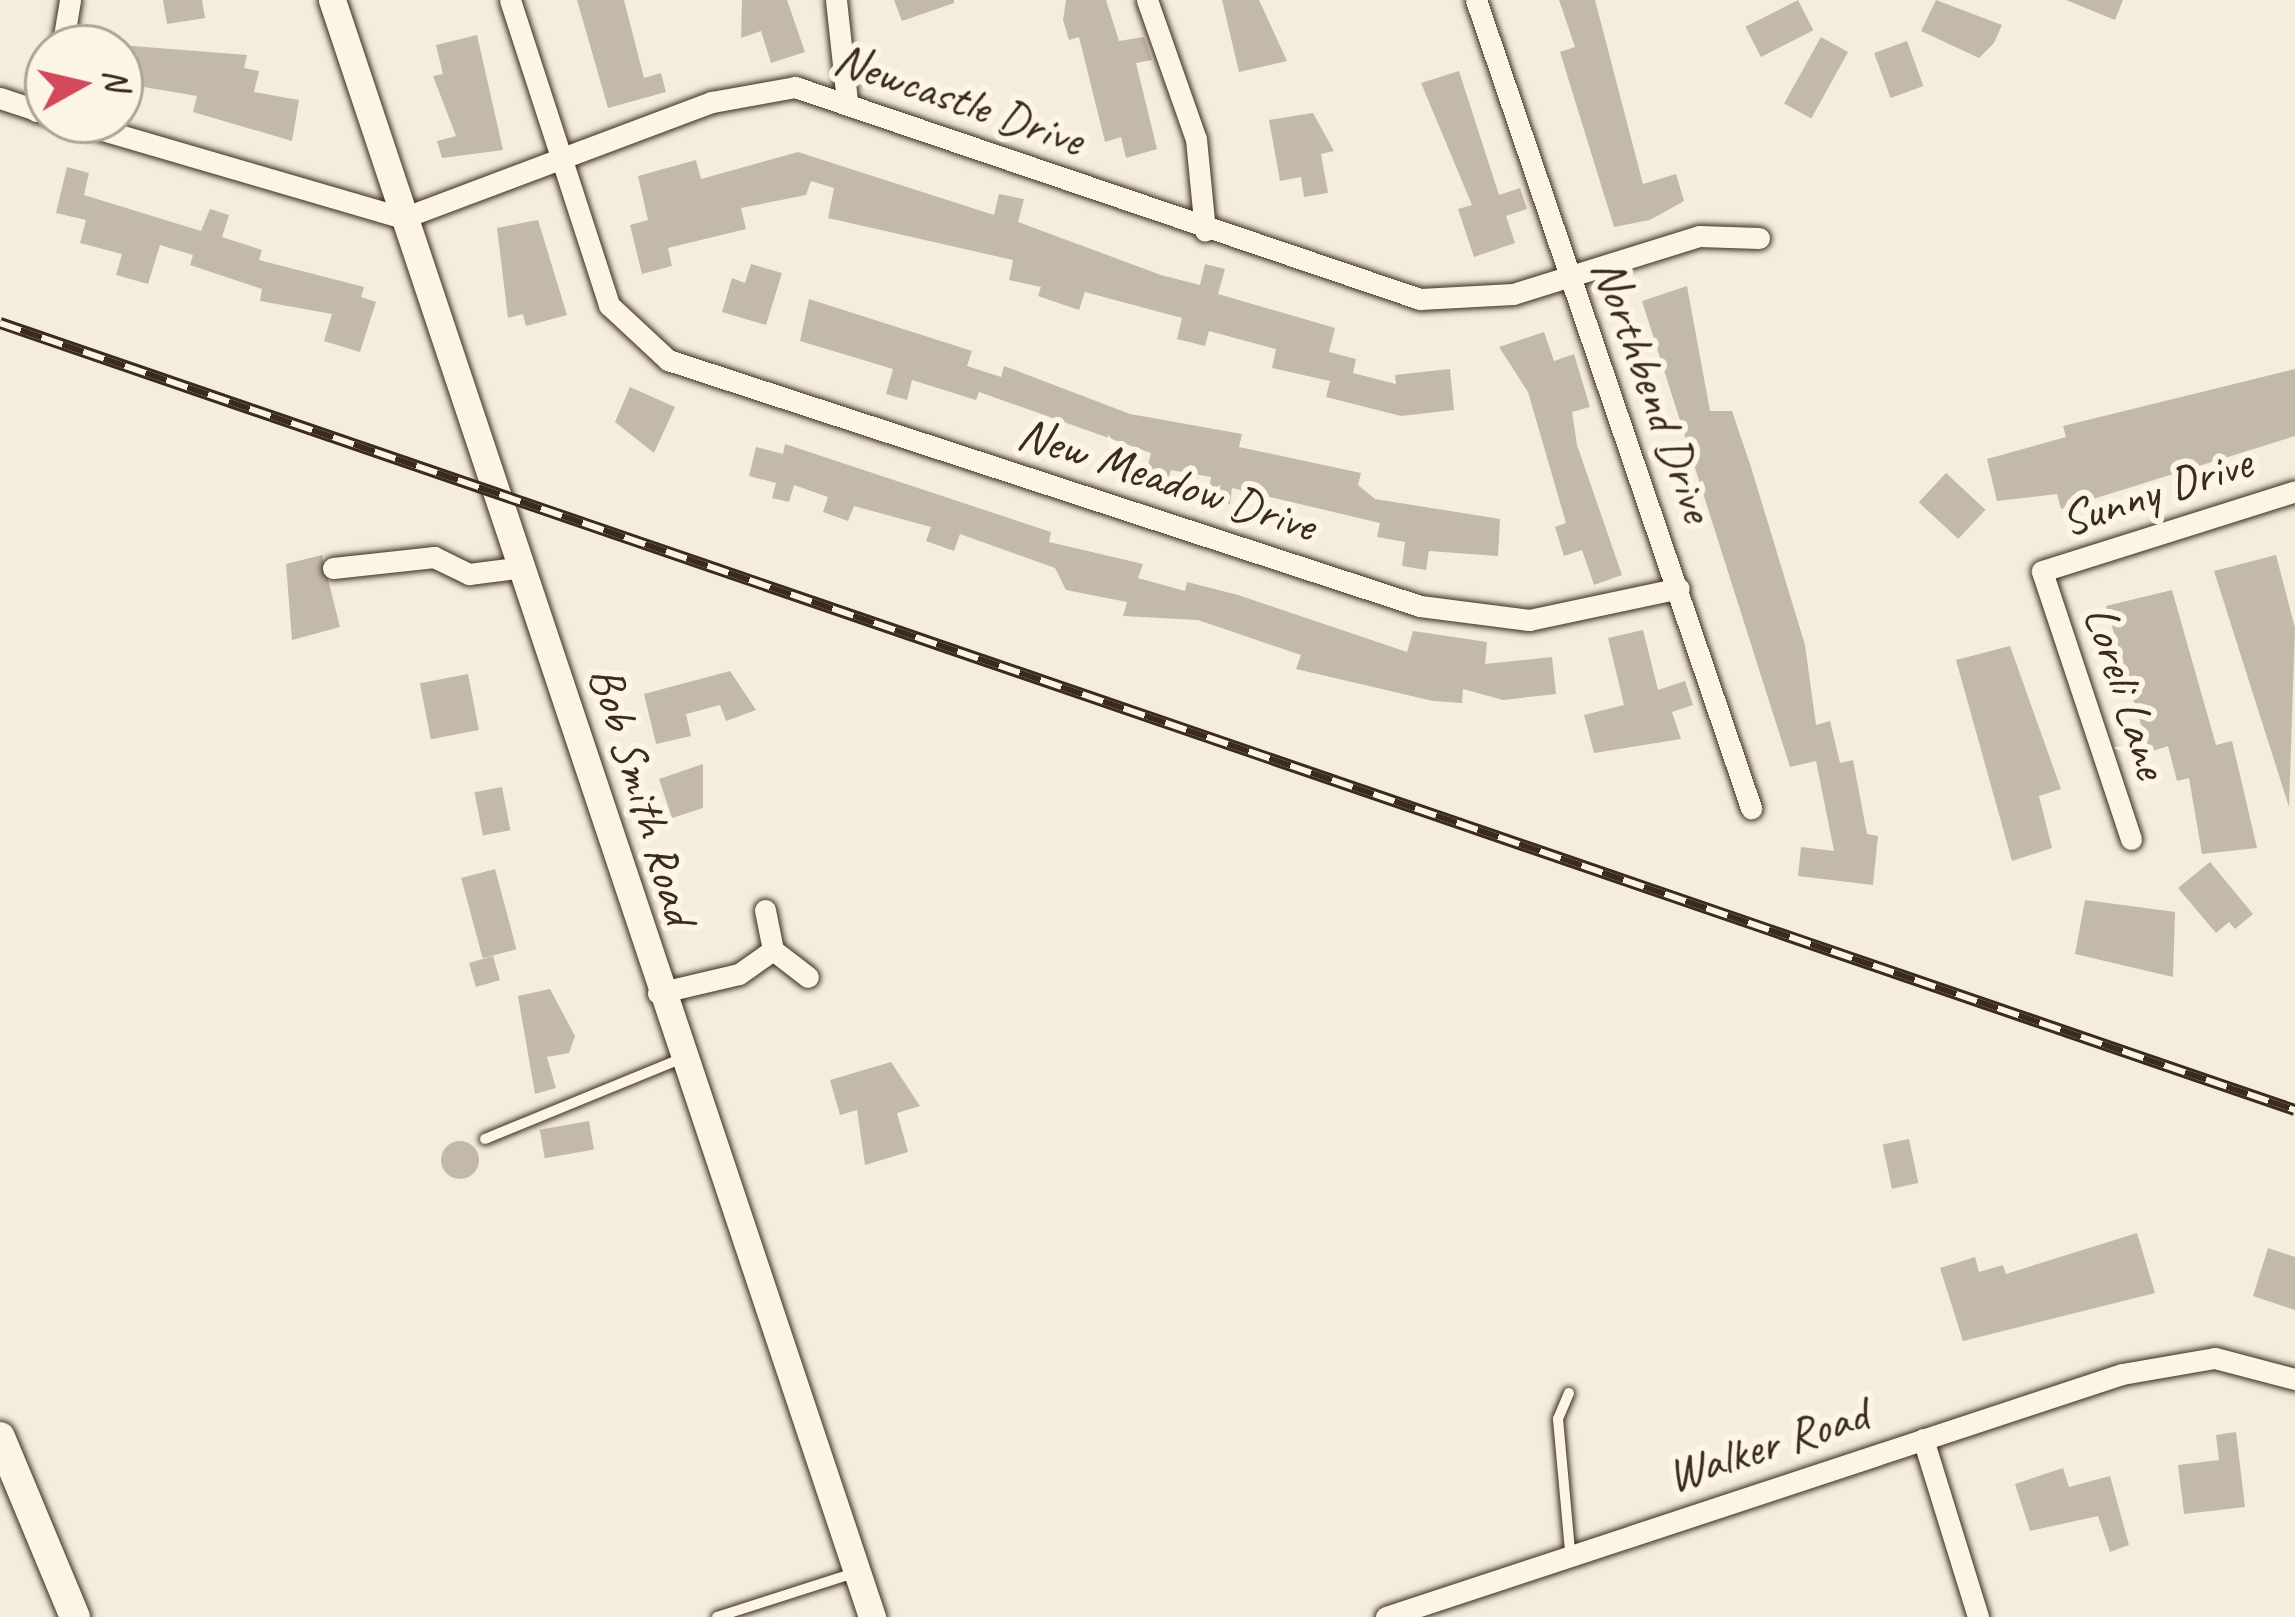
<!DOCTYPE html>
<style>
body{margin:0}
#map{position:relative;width:2295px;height:1617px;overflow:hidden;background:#f4eddd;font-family:Caveat,sans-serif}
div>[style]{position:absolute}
.building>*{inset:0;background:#c3b9aa;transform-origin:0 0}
.round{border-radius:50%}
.roads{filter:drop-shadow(0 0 3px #3b2a1e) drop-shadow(0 0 3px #3b2a1e)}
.service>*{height:10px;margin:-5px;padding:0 5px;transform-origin:5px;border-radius:5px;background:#fcf5e5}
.minor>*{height:21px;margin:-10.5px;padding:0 10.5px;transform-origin:10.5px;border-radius:10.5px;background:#fcf5e5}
.tertiary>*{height:27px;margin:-13.5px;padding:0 13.5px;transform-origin:13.5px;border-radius:13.5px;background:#fcf5e5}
.secondary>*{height:30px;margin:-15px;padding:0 15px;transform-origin:15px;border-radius:15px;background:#fcf5e5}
.rail>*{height:12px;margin-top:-6px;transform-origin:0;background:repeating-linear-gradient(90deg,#fcf5e5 0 22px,#3b2a1e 0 44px);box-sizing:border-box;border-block:3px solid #3b2a1e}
span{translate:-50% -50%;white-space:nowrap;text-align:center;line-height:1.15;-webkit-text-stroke:12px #fcf5e5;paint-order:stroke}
.street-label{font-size:48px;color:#3b2a1e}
.north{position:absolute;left:24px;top:24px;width:120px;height:120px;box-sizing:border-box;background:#fcf5e5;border:3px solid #afa495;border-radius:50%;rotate:82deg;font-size:33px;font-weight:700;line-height:48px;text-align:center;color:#3b2a1e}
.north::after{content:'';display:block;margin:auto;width:42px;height:54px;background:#d1495b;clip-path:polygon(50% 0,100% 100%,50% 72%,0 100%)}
</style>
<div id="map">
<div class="building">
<i style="clip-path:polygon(163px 0,202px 0,205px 18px,167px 24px)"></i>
<i style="clip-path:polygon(577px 0,624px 0,644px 78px,661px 73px,666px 92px,608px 108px)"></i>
<i style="clip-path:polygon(742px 0,787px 0,805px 52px,771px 63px,761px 31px,741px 38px)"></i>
<i style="clip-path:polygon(894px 0,954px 0,954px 3px,902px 21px)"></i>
<i style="clip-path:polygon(1066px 0,1106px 0,1119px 41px,1144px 37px,1152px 60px,1136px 63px,1157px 149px,1126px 158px,1121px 137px,1105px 142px,1079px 37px,1069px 40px,1063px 20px)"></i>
<i style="clip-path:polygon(1222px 0,1259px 0,1287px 61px,1239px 72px)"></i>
<i style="clip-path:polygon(1559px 0,1595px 0,1643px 184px,1676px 174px,1684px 201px,1650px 220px,1614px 227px,1560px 52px,1575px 47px)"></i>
<i style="left:1798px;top:0;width:34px;height:59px;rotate:63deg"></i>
<i style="clip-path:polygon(1936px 0,2002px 25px,1994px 43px,1979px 58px,1921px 31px)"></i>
<i style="clip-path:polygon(2066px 0,2123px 0,2115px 20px)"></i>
<i style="clip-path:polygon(477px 35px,503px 150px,442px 158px,437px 141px,456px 136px,433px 76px,443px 74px,436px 45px)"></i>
<i style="left:1821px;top:37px;width:31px;height:76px;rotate:29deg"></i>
<i style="left:1907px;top:41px;width:48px;height:35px;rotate:70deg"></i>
<i style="clip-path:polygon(120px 45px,247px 55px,244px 68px,259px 71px,254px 92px,299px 100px,292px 141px,193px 112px,197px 96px,120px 83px)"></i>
<i style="clip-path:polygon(1459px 71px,1499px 195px,1520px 188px,1527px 209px,1506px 216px,1515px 243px,1474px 257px,1458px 209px,1472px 205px,1421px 83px)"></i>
<i style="clip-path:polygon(1313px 113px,1334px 151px,1321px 154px,1328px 193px,1304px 197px,1301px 177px,1280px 181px,1269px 120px)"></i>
<i style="clip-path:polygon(798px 152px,994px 215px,999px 194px,1024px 199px,1018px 222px,1161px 275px,1200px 285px,1205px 264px,1225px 269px,1218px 294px,1335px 328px,1329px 352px,1356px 359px,1353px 373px,1396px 384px,1395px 375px,1450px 369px,1454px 410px,1401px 416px,1326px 397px,1330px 381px,1272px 368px,1276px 349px,1209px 331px,1205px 346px,1177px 339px,1182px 318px,1085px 292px,1079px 310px,1038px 296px,1041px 287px,1009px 280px,1013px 260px,828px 218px,834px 188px,811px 181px,806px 195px,741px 208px,746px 229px,668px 248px,672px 266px,642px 274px,630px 225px,648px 220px,638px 176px,696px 160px,701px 179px)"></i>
<i style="clip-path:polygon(67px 167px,89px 173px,84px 195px,201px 231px,210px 209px,229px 215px,222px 237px,262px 250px,259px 260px,364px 287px,361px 297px,376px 302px,360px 352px,324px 341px,332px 314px,260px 301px,262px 289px,190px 265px,193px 255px,160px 245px,148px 284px,116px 275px,122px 254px,80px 243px,86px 220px,56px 213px)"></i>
<i style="clip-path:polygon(538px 220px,567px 315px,526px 326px,523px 314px,508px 318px,497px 228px)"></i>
<i style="clip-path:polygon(751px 264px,782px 273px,766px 325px,722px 312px,732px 278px,745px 283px)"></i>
<i style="clip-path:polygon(1687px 286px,1710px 411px,1732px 411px,1751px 467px,1805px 645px,1816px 725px,1830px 721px,1840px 763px,1853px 760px,1867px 834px,1878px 836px,1873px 885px,1798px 876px,1801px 847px,1834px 851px,1816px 761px,1790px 767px,1642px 301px)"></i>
<i style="clip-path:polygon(809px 299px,972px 351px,967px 366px,1001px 377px,1004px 366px,1130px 414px,1242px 434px,1239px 447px,1361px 473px,1358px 485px,1375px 499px,1500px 519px,1498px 556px,1429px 551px,1426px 570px,1402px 566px,1405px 542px,1377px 537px,1380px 523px,1232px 488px,1230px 504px,1207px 500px,1211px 477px,1171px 470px,1166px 487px,1144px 481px,1151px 453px,979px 392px,976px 400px,912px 380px,907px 400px,886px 394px,893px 369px,800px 341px)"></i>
<i style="clip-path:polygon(1544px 332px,1554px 361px,1574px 354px,1590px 407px,1572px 412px,1577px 445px,1622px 575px,1594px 585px,1582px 550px,1564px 556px,1555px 527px,1566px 523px,1528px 392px,1499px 347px)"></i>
<i style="clip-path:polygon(2295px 369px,2295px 436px,2061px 509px,2057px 494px,1997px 501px,1987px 459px,2066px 437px,2063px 426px)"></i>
<i style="clip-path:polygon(630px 387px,675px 407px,654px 453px,615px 422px)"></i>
<i style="clip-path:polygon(785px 444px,1051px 532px,1049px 542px,1143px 564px,1138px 578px,1185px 591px,1187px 582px,1238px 595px,1407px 652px,1413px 631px,1487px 642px,1485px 664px,1552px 657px,1556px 694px,1503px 700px,1463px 689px,1462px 703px,1433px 701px,1296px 669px,1301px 655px,1198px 620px,1123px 616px,1127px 602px,1066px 590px,1055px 568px,960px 534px,954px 551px,926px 541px,931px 527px,854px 506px,848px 521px,823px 512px,828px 497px,794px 485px,789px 502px,772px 498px,776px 483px,749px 476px,756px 447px,783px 454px)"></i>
<i style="left:1946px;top:473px;width:54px;height:40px;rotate:43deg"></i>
<i style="clip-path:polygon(322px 555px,340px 627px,292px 640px,286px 564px)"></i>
<i style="clip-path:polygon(2276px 555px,2295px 628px,2289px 807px,2214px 571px)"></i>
<i style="clip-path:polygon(2172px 590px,2216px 745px,2232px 741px,2257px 848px,2202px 854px,2189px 778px,2177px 781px,2168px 746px,2150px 752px,2138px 715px,2106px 606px)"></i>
<i style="clip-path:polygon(1643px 630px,1658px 690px,1685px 681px,1693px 705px,1672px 712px,1681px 739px,1594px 753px,1584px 715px,1624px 705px,1608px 638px)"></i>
<i style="clip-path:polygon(2010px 646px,2061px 789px,2039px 796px,2052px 848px,2012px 861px,1956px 660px)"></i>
<i style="clip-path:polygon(730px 671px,756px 710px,726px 721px,720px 705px,686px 714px,691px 736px,656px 744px,644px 694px)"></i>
<i style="left:468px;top:674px;width:57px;height:49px;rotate:79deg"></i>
<i style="clip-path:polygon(703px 764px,703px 808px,672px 818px,659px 779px)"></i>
<i style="left:502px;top:787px;width:44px;height:28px;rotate:79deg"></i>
<i style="clip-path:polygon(2210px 862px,2253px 914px,2235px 929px,2229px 922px,2216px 933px,2178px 888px)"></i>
<i style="left:495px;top:869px;width:83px;height:35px;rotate:75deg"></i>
<i style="clip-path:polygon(2085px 900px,2175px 912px,2173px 977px,2075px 954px)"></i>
<i style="left:493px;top:956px;width:25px;height:25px;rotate:74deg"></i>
<i style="clip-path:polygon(550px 989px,575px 1036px,569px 1053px,547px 1057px,556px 1088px,535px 1094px,518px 996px)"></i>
<i style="clip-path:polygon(891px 1062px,920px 1106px,897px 1113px,908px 1152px,865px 1165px,857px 1110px,840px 1115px,830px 1080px)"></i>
<i style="left:589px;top:1121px;width:29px;height:50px;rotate:80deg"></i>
<i style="left:1909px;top:1139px;width:45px;height:27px;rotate:78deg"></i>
<i class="round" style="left:441px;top:1141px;width:38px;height:38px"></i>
<i style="clip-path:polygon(2137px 1233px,2155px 1293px,1963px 1341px,1940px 1268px,1975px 1257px,1979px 1272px,2003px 1265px,2006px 1274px)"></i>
<i style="clip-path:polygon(2268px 1248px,2295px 1257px,2295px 1310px,2253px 1296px)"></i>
<i style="clip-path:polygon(2236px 1432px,2245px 1507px,2184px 1514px,2178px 1465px,2219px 1460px,2216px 1435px)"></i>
<i style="clip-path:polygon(2063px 1468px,2069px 1487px,2110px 1476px,2129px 1545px,2110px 1552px,2098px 1516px,2030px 1531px,2015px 1484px)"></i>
</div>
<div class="roads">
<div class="service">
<i style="left:485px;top:1139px;width:211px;rotate:-22.3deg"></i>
<i style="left:1569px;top:1393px;width:28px;rotate:113deg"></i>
<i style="left:1558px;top:1419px;width:134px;rotate:84.8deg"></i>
<i style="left:717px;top:1617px;width:144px;rotate:-17.8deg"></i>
</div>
<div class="minor">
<i style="left:510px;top:0;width:321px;rotate:72deg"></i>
<i style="left:609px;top:305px;width:81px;rotate:43deg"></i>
<i style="left:668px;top:360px;width:791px;rotate:18.11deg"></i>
<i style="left:1420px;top:606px;width:110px;rotate:7.3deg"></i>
<i style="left:1529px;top:620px;width:153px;rotate:-12deg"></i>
<i style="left:836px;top:0;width:102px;rotate:83.8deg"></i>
<i style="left:1147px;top:0;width:147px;rotate:70.6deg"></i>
<i style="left:1196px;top:139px;width:92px;rotate:84.4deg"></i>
<i style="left:1476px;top:0;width:854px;rotate:71.2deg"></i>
<i style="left:62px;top:48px;width:49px;rotate:-80.5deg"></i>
<i style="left:0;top:98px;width:51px;rotate:18.4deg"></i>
<i style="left:36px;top:111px;width:30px;rotate:-66deg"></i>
<i style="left:68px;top:120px;width:349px;rotate:16.3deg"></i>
<i style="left:403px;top:218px;width:330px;rotate:-20.6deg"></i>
<i style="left:712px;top:102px;width:84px;rotate:-10.2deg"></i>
<i style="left:795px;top:87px;width:660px;rotate:18.74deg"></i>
<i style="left:1420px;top:299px;width:93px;rotate:-3.1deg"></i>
<i style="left:1513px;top:294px;width:195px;rotate:-17.3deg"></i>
<i style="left:1699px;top:236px;width:60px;rotate:1.9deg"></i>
<i style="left:333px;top:568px;width:102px;rotate:-6.2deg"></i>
<i style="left:434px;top:557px;width:39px;rotate:26deg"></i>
<i style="left:469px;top:574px;width:55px;rotate:-7.3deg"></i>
<i style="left:2131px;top:839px;width:282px;rotate:-108.4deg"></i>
<i style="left:2042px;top:571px;width:265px;rotate:-17.5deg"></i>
<i style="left:765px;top:910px;width:41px;rotate:78.7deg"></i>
<i style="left:773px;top:950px;width:44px;rotate:37.6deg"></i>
<i style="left:658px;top:993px;width:83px;rotate:-13.2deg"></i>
<i style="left:739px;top:974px;width:42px;rotate:-35.2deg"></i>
<i style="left:1923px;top:1439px;width:186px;rotate:72.8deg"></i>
<i style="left:1386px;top:1617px;width:775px;rotate:-18.27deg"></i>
<i style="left:2122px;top:1374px;width:94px;rotate:-9.8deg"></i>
<i style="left:2215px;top:1358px;width:83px;rotate:14.7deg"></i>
</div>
<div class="tertiary">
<i style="left:332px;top:0;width:1705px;rotate:71.53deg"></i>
</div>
<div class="secondary">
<i style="left:0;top:1437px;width:195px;rotate:67.4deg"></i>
</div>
</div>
<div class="rail">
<i style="left:0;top:323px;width:2426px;rotate:18.93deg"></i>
</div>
<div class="street-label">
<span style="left:959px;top:99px;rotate:19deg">Newcastle Drive</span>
<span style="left:1653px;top:390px;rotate:70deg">Northbend Drive</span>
<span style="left:1167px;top:479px;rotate:18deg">New Meadow Drive</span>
<span style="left:2156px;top:491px;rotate:-18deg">Sunny Drive</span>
<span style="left:2126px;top:692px;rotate:72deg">Loreli Lane</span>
<span style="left:643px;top:795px;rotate:73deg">Bob Smith Road</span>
<span style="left:1767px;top:1445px;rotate:-18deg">Walker Road</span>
</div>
<div class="north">N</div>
</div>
